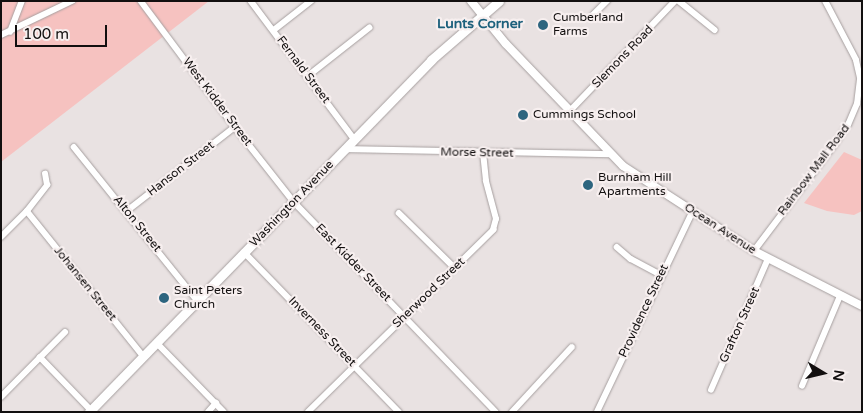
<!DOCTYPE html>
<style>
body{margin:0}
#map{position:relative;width:863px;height:413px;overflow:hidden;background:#e9e2e2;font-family:"Varela Round",sans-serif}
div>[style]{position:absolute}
.green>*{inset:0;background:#f6c2c0}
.roads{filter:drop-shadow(0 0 1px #a69f9f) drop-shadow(0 0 1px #a69f9f)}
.street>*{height:5.5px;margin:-2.75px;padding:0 2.75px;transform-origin:2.75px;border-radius:2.75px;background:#fff}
.secondary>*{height:8px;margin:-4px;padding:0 4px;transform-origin:4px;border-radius:4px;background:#fff}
.primary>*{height:9px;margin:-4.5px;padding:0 4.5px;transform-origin:4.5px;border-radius:4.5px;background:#fff}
.dots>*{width:14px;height:14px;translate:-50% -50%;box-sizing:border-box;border:2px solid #f7efef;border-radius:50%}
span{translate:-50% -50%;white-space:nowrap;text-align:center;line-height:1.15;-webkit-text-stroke:4.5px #f7efef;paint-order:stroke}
.poi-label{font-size:12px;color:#120f0f}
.left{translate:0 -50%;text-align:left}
.street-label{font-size:12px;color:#120f0f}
.neighbourhood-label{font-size:14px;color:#1d607c;font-weight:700}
.frame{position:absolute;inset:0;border:2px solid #120f0f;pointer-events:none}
.north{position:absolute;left:798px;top:348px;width:50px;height:50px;-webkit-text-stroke:4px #f7efef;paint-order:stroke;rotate:99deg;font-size:14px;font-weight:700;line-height:20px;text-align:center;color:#120f0f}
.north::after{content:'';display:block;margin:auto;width:18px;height:22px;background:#120f0f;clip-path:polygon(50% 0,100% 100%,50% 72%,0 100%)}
.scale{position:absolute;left:15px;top:25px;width:92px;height:22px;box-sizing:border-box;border:2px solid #120f0f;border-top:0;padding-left:6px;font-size:15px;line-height:18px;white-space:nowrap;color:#120f0f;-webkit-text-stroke:4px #f7efef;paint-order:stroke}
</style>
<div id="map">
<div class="green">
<i style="clip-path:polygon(1px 1px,209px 1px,1px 162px)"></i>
<i style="clip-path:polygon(844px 152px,862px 160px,862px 211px,854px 215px,827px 211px,804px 203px)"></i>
</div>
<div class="roads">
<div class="street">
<i style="left:141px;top:1px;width:157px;rotate:53.3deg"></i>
<i style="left:235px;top:127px;width:95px;rotate:51.8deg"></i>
<i style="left:294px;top:202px;width:291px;rotate:46.1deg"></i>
<i style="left:251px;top:1px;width:174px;rotate:53.2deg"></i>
<i style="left:679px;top:1px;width:46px;rotate:38.9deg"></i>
<i style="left:593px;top:15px;width:20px;rotate:-45deg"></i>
<i style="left:274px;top:30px;width:47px;rotate:-38.1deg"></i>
<i style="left:10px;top:32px;width:33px;rotate:-69deg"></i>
<i style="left:1px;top:35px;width:79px;rotate:-25.6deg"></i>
<i style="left:308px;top:76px;width:78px;rotate:-38.2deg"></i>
<i style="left:569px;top:112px;width:153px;rotate:-46.3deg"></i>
<i style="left:74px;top:147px;width:198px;rotate:51.2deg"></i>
<i style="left:345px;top:149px;width:264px;rotate:1.1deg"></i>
<i style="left:27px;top:211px;width:187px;rotate:51.3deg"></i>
<i style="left:127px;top:211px;width:137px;rotate:-37.9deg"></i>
<i style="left:399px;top:213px;width:77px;rotate:44.5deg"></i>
<i style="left:1px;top:237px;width:37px;rotate:-45deg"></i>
<i style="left:27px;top:211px;width:33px;rotate:-52deg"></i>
<i style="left:47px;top:185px;width:11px;rotate:-100deg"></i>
<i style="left:617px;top:247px;width:18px;rotate:41deg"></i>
<i style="left:631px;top:259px;width:34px;rotate:28deg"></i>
<i style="left:754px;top:251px;width:134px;rotate:-52.9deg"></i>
<i style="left:835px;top:144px;width:23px;rotate:-56deg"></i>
<i style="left:848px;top:125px;width:23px;rotate:-67deg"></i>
<i style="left:857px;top:104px;width:26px;rotate:-83deg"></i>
<i style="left:860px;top:78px;width:18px;rotate:-103deg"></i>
<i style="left:856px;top:60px;width:67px;rotate:-117.7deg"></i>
<i style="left:244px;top:252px;width:223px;rotate:45.9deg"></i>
<i style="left:157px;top:343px;width:96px;rotate:45.8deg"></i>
<i style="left:40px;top:357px;width:74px;rotate:46.1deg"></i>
<i style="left:802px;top:386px;width:98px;rotate:-67.1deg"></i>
<i style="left:711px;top:390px;width:143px;rotate:-66.5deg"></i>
<i style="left:1px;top:397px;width:91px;rotate:-45.4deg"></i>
<i style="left:208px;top:412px;width:12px;rotate:-48deg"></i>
<i style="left:308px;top:412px;width:260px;rotate:-44.5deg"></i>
<i style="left:493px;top:230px;width:11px;rotate:-75deg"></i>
<i style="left:496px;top:219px;width:39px;rotate:-105deg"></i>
<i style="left:486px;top:181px;width:28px;rotate:-96deg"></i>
<i style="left:512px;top:412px;width:88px;rotate:-47.3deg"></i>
<i style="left:597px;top:412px;width:223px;rotate:-64.5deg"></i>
</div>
<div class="secondary">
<i style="left:471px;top:1px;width:55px;rotate:50.9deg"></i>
<i style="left:506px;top:44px;width:169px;rotate:46.2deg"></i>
<i style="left:623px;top:166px;width:156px;rotate:33deg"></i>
<i style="left:754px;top:251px;width:121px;rotate:27deg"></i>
</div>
<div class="primary">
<i style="left:89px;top:412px;width:491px;rotate:-45.8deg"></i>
<i style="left:431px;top:60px;width:90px;rotate:-40.9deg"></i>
</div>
</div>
<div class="dots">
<i style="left:543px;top:25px;background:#2d657f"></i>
<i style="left:523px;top:115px;background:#2d657f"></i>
<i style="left:588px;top:185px;background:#2d657f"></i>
<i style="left:164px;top:298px;background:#2d657f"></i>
</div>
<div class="poi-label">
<span class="left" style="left:553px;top:25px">Cumberland<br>Farms</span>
<span class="left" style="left:533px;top:115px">Cummings School</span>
<span class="left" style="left:598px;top:185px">Burnham Hill<br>Apartments</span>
<span class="left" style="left:174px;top:298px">Saint Peters<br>Church</span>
</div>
<div class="street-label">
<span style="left:623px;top:57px;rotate:-46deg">Slemons Road</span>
<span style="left:303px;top:70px;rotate:53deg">Fernald Street</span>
<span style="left:217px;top:102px;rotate:53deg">West Kidder Street</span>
<span style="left:477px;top:153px;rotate:1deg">Morse Street</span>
<span style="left:181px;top:169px;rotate:-38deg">Hanson Street</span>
<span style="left:814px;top:170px;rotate:-53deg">Rainbow Mall Road</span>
<span style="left:292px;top:204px;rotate:-46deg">Washington Avenue</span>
<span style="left:137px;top:224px;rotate:51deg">Alton Street</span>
<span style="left:720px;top:229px;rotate:33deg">Ocean Avenue</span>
<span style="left:353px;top:263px;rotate:46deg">East Kidder Street</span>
<span style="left:85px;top:284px;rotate:51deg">Johansen Street</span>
<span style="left:429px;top:293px;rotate:-44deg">Sherwood Street</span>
<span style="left:644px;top:311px;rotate:-65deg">Providence Street</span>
<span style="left:740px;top:325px;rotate:-66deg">Grafton Street</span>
<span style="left:322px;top:332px;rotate:46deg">Inverness Street</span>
</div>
<div class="neighbourhood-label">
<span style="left:480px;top:24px">Lunts Corner</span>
</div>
<div class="frame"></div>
<div class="north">N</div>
<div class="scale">100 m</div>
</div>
